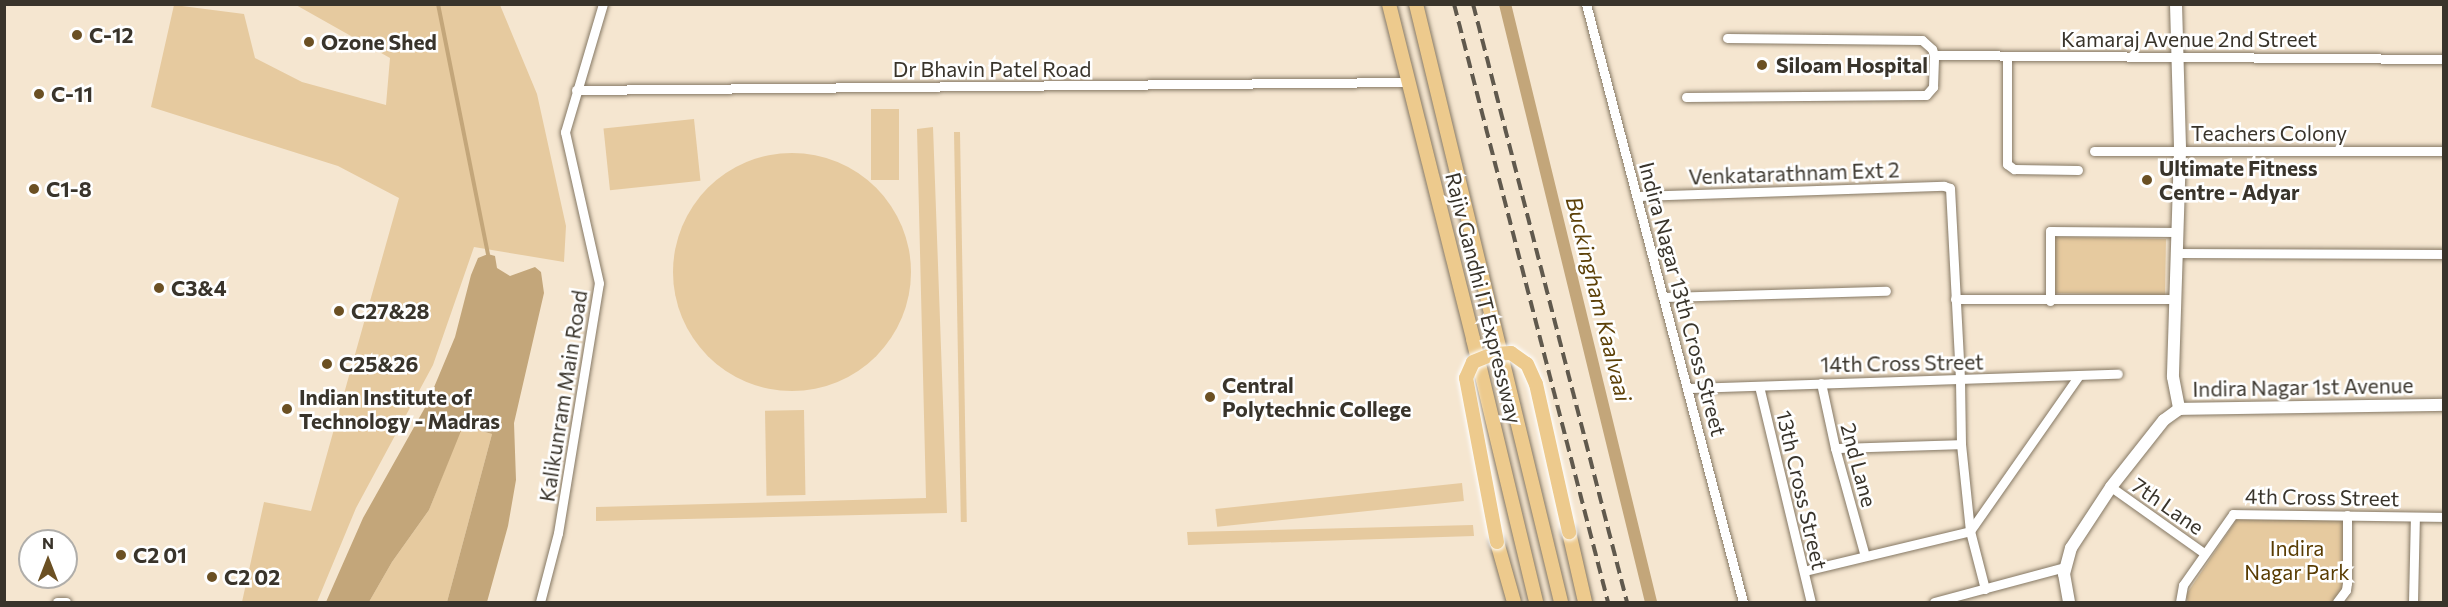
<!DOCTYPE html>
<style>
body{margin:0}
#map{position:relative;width:2448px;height:607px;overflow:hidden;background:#f5e6d0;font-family:Commissioner,sans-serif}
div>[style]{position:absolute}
.green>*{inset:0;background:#e6ca9f;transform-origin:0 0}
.round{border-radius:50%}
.water>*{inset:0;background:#c3a67a}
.stream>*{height:4px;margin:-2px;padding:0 2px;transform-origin:2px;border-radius:2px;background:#c3a67a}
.canal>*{height:12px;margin:-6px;padding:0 6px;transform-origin:6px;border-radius:6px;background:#c3a67a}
.roads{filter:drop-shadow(0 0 2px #857864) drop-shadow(0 0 2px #857864)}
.street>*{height:9px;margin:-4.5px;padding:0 4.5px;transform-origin:4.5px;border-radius:4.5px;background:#fff}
.secondary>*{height:12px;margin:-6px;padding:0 6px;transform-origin:6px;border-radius:6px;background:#fff}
.primary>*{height:14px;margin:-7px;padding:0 7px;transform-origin:7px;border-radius:7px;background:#edca8d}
.rail>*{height:4px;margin-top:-2px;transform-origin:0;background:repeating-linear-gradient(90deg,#60594d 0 12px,transparent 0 18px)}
.bridges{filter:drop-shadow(0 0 2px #fff) drop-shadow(0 0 2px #fff)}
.primary-bridge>*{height:14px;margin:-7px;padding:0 7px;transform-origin:7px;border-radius:7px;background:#edca8d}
.dots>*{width:16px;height:16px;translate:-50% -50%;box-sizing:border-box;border:3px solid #fff;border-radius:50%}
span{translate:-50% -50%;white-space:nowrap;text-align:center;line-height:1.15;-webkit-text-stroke:5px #fff;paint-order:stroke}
.poi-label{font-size:21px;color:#39342b;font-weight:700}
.left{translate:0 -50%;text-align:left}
.street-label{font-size:21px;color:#39342b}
.park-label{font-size:21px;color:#593c02}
.water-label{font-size:22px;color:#5d4108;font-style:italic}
.frame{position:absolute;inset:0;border:6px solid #39342b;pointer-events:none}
.north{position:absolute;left:18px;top:529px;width:60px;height:60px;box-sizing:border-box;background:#fff;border:2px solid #b0aeaa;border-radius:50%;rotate:0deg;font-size:16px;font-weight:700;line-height:24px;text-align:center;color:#39342b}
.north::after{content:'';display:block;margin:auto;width:21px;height:27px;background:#6b5023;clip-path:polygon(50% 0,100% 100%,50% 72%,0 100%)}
</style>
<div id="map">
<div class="green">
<i style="clip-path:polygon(174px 5px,244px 14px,255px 58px,302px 82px,386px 105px,390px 58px,296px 5px,500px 5px,537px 94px,566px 226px,564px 262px,474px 247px,433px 365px,356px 508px,317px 602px,242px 602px,264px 502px,311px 511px,399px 198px,338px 166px,151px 107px)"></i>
<i style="left:871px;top:109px;width:28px;height:71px"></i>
<i style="left:694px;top:119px;width:62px;height:91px;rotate:84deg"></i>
<i style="clip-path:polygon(933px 127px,947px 513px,596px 521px,596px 507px,926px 498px,917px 129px)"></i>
<i style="left:960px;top:132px;width:390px;height:6px;rotate:89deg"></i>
<i class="round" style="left:673px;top:153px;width:238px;height:238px"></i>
<i style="left:2054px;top:237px;width:112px;height:56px;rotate:1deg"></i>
<i style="left:804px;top:410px;width:85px;height:39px;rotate:89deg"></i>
<i style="clip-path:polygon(462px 426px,492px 434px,447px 602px,369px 602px,392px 562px,429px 510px)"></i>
<i style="left:1462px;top:483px;width:18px;height:248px;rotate:84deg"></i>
<i style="clip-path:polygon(2346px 516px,2345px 588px,2335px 602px,2188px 602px,2186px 595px,2237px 519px)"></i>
<i style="clip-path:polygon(1473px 525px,1474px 536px,1188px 545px,1187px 532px)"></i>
</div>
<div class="water">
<i style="clip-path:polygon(488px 254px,495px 256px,497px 268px,510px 276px,535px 267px,541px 272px,544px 293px,514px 423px,516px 480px,508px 526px,487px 602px,447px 602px,492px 434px,463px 426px,429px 510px,392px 562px,369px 602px,326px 602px,363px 518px,427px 404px,455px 337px,471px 275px,478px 258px)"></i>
</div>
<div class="stream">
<i style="left:438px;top:4px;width:255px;rotate:78.7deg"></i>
</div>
<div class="canal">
<i style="left:1505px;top:4px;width:616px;rotate:76.28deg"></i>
</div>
<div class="roads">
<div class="street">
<i style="left:1586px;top:4px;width:618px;rotate:75.29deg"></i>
<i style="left:1934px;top:55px;width:510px;rotate:0.45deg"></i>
<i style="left:2007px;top:56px;width:108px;rotate:90deg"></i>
<i style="left:2007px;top:164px;width:9px;rotate:36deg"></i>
<i style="left:2014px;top:169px;width:64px;rotate:0.9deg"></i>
<i style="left:576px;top:90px;width:833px;rotate:-0.55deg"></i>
<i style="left:1686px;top:97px;width:240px;rotate:-0.5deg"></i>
<i style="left:1926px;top:95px;width:11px;rotate:-49deg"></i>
<i style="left:1933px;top:87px;width:32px;rotate:-88deg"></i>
<i style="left:1934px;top:55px;width:6px;rotate:-108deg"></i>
<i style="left:1932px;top:49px;width:13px;rotate:-138deg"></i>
<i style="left:1922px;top:40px;width:195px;rotate:-179.4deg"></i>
<i style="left:2094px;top:151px;width:350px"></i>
<i style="left:1638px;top:196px;width:306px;rotate:-1.9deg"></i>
<i style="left:1944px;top:186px;width:6px;rotate:18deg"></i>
<i style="left:1950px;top:188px;width:192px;rotate:87deg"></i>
<i style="left:1960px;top:380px;width:64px;rotate:89.1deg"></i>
<i style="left:1961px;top:444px;width:87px;rotate:84.1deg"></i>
<i style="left:1970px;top:531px;width:60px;rotate:75.5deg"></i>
<i style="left:2177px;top:253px;width:267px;rotate:0.2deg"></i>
<i style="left:1665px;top:297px;width:221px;rotate:-1.6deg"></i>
<i style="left:1955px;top:299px;width:219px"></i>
<i style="left:2050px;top:301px;width:70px;rotate:-90deg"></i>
<i style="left:2050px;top:231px;width:127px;rotate:0.5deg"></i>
<i style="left:1821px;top:383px;width:66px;rotate:77.8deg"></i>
<i style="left:1835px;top:448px;width:112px;rotate:74.5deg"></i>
<i style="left:1759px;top:386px;width:222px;rotate:76.5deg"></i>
<i style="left:1688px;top:388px;width:430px;rotate:-1.9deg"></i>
<i style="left:1835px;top:448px;width:126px;rotate:-1.8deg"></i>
<i style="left:2111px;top:487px;width:114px;rotate:35.4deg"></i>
<i style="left:1804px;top:571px;width:171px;rotate:-13.5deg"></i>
<i style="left:1970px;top:531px;width:188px;rotate:-55deg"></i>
<i style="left:57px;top:602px;width:9px"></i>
<i style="left:540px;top:602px;width:71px;rotate:-75.4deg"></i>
<i style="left:558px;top:533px;width:253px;rotate:-80.7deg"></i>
<i style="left:599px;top:283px;width:155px;rotate:-102.7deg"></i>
<i style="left:565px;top:132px;width:134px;rotate:-73.5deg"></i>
<i style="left:1934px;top:602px;width:136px;rotate:-15deg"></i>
<i style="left:2180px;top:602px;width:17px;rotate:-80deg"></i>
<i style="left:2183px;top:585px;width:87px;rotate:-54.8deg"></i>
<i style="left:2233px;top:514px;width:211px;rotate:0.8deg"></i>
<i style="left:2337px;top:602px;width:15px;rotate:-53deg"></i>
<i style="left:2346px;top:590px;width:7px;rotate:-82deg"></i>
<i style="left:2347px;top:583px;width:68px;rotate:-90deg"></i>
<i style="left:2413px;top:602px;width:85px;rotate:-88.7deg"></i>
</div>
<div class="secondary">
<i style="left:2176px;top:4px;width:147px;rotate:88.4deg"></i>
<i style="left:2180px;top:151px;width:226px;rotate:91.8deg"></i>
<i style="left:2173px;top:377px;width:33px;rotate:79deg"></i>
<i style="left:2069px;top:602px;width:28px;rotate:-100deg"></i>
<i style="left:2064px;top:574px;width:27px;rotate:-75deg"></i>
<i style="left:2071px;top:548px;width:73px;rotate:-56.7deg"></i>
<i style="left:2111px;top:487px;width:85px;rotate:-51.7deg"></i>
<i style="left:2164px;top:420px;width:19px;rotate:-36deg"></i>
<i style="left:2179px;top:409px;width:265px;rotate:-0.9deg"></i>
</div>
<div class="primary">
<i style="left:1389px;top:4px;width:345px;rotate:75.9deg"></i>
<i style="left:1473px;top:339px;width:270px;rotate:76.5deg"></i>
<i style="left:1416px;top:4px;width:615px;rotate:76.37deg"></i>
<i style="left:1569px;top:532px;width:72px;rotate:77.1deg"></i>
<i style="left:1497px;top:542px;width:62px;rotate:74.2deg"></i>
</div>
</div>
<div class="rail">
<i style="left:1454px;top:4px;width:618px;rotate:75.56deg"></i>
<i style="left:1473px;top:4px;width:618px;rotate:75.56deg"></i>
</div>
<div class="bridges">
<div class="primary-bridge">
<i style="left:1497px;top:542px;width:167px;rotate:-100.7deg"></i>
<i style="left:1466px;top:378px;width:17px;rotate:-66deg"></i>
<i style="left:1473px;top:362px;width:22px;rotate:-22deg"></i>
<i style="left:1493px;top:354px;width:18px;rotate:-3deg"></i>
<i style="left:1511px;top:353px;width:19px;rotate:35deg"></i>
<i style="left:1527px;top:364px;width:22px;rotate:66deg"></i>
<i style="left:1536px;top:384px;width:152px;rotate:77.4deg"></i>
</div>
</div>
<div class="dots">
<i style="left:77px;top:35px;background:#6b5023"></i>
<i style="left:309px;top:42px;background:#6b5023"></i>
<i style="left:1762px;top:65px;background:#6b5023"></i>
<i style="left:39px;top:94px;background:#6b5023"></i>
<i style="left:2147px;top:180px;background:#6b5023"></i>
<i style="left:34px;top:189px;background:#6b5023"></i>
<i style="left:159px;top:288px;background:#6b5023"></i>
<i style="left:339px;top:311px;background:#6b5023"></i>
<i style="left:327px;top:364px;background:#6b5023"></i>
<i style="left:1210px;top:397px;background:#6b5023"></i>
<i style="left:287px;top:409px;background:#6b5023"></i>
<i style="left:121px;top:555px;background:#6b5023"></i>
<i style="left:212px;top:577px;background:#6b5023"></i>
</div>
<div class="poi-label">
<span class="left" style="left:89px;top:35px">C-12</span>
<span class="left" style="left:321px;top:42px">Ozone Shed</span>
<span class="left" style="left:1776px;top:65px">Siloam Hospital</span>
<span class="left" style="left:51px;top:94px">C-11</span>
<span class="left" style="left:2159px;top:180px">Ultimate Fitness<br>Centre - Adyar</span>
<span class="left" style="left:46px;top:189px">C1-8</span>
<span class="left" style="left:171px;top:288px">C3&amp;4</span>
<span class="left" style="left:351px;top:311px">C27&amp;28</span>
<span class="left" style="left:339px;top:364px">C25&amp;26</span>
<span class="left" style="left:1222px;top:397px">Central<br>Polytechnic College</span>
<span class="left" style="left:299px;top:409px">Indian Institute of<br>Technology - Madras</span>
<span class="left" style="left:133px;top:555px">C2 01</span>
<span class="left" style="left:224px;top:577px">C2 02</span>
</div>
<div class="street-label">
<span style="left:2189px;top:39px">Kamaraj Avenue 2nd Street</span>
<span style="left:992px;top:69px">Dr Bhavin Patel Road</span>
<span style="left:2269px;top:133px">Teachers Colony</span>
<span style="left:1794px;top:173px;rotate:-2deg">Venkatarathnam Ext 2</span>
<span style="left:1484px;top:298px;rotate:76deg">Rajiv Gandhi IT Expressway</span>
<span style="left:1683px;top:299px;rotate:75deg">Indira Nagar 13th Cross Street</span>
<span style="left:1902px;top:363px;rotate:-1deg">14th Cross Street</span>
<span style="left:2303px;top:387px;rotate:-1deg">Indira Nagar 1st Avenue</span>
<span style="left:563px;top:396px;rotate:-81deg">Kalikunram Main Road</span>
<span style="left:1859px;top:465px;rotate:75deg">2nd Lane</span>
<span style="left:1802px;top:490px;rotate:77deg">13th Cross Street</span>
<span style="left:2322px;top:497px;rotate:1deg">4th Cross Street</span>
<span style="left:2168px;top:506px;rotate:35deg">7th Lane</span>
</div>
<div class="park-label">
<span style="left:2297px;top:560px">Indira<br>Nagar Park</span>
</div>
<div class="water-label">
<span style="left:1599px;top:299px;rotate:76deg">Buckingham Kaalvaai</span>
</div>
<div class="frame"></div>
<div class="north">N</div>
</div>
